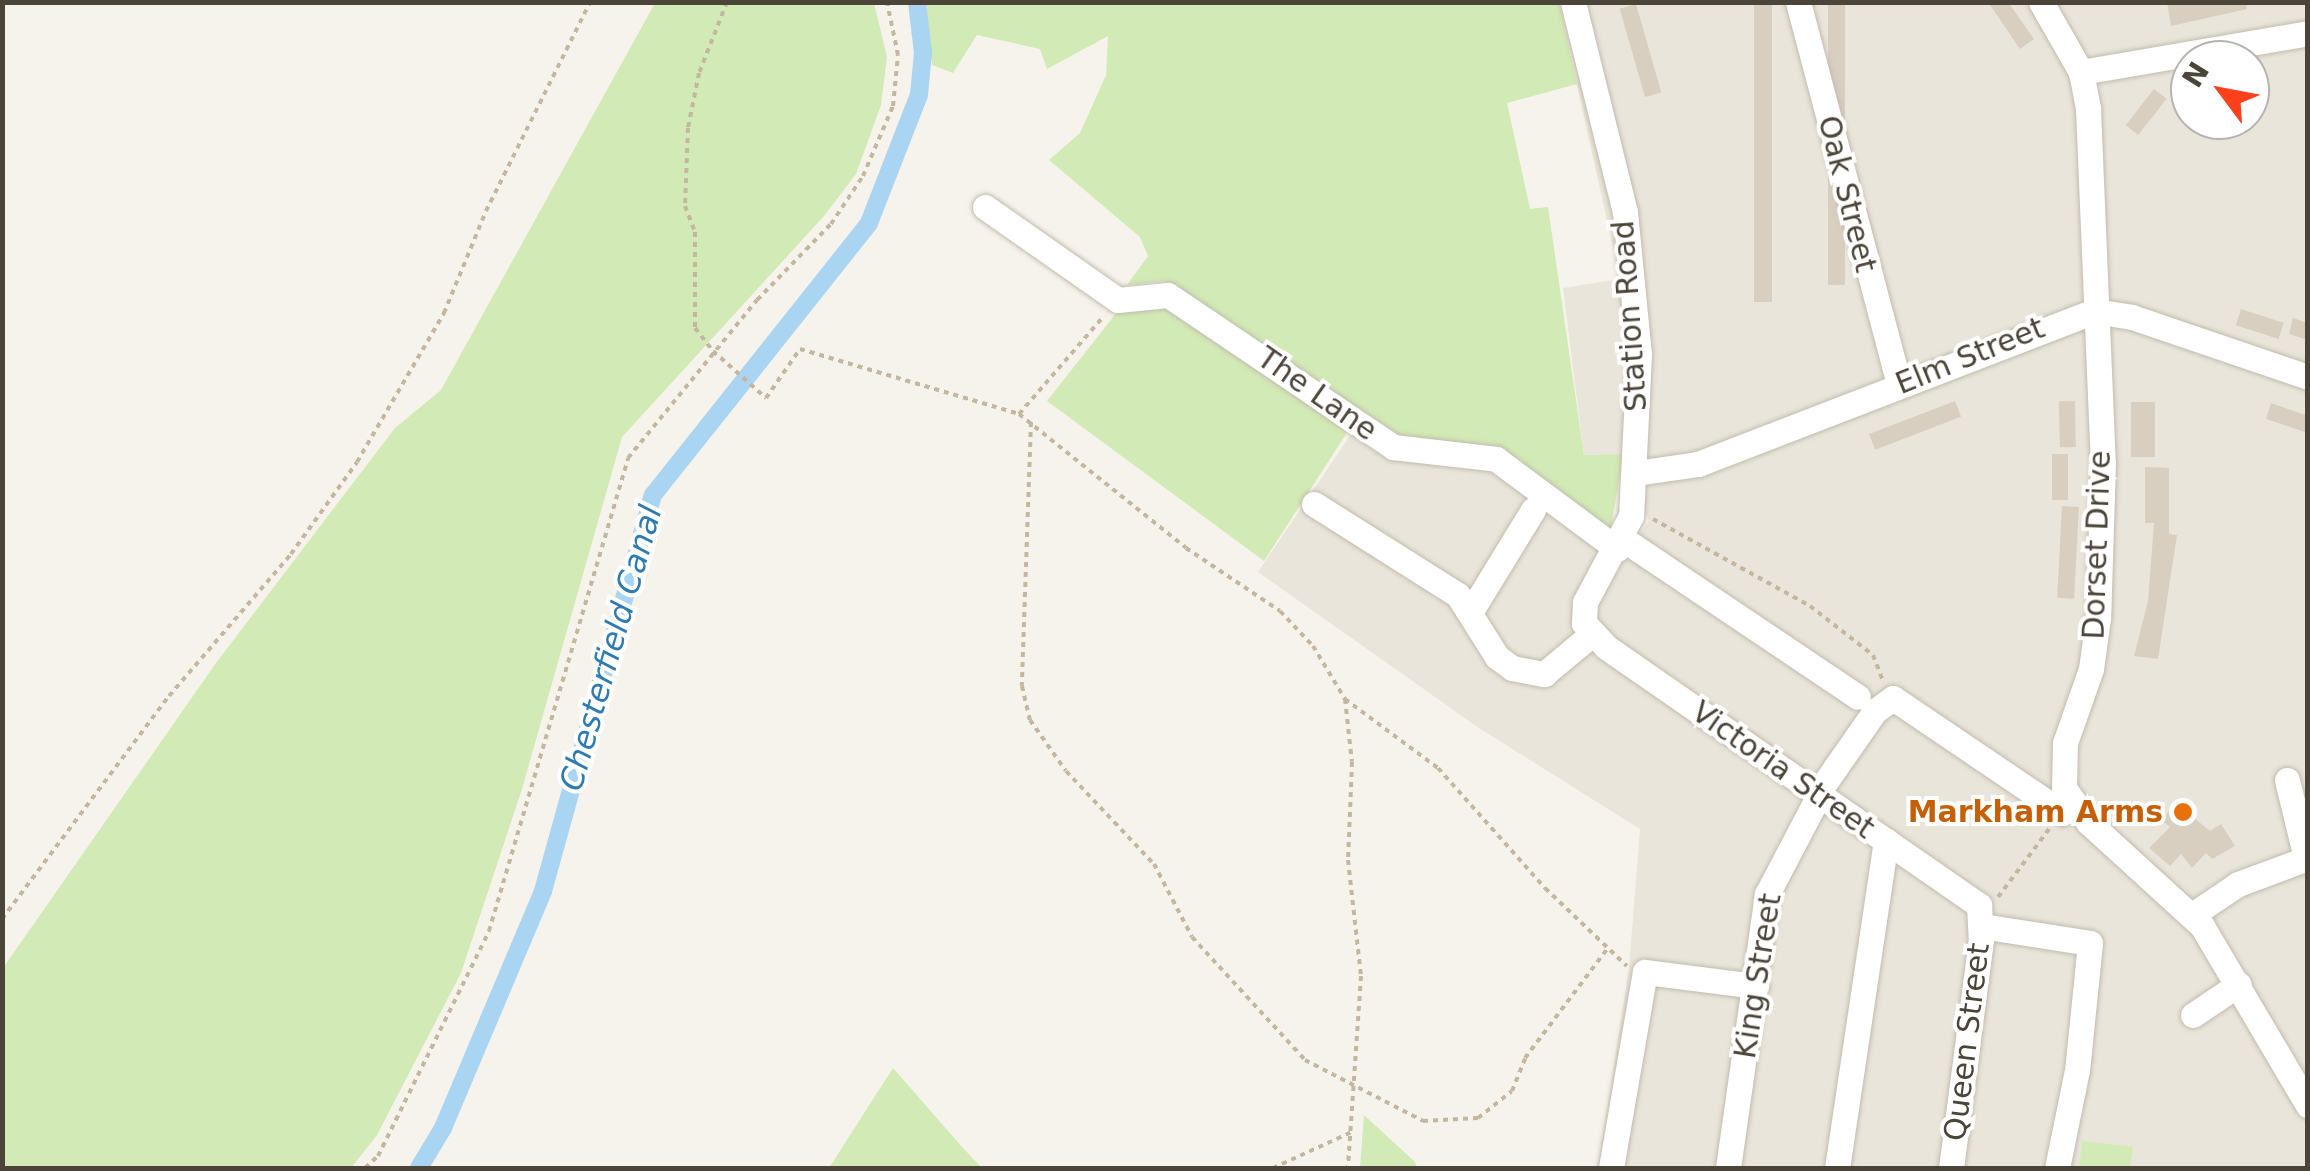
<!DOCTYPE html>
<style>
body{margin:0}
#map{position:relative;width:2310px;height:1171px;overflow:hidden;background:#f6f3ec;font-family:"DejaVu Sans",sans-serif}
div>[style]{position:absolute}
.residential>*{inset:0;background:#eae5da}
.green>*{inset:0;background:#d2eab5}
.canal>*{height:18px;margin:-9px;padding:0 9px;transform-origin:9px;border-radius:9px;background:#a9d4f2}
.building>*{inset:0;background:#d8cfc1;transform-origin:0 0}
.path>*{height:4px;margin-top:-2px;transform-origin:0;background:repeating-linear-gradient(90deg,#c4b79f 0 5px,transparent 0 10px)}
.roads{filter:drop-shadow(0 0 2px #c2bbae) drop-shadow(0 0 2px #c2bbae)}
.minor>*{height:25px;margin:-12.5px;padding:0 12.5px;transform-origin:12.5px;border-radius:12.5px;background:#fff}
.dots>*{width:28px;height:28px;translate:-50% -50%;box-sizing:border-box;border:5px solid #fff;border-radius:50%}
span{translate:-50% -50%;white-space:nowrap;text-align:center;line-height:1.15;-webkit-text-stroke:8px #fff;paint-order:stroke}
.street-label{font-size:30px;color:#4b4439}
.food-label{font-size:30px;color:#c56008;font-weight:700}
.right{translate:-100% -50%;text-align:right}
.water-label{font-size:32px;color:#2e7ab2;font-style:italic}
.frame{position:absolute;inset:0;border:5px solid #4b4439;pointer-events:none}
.north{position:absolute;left:2170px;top:40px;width:100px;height:100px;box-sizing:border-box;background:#fff;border:2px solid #b7b4b0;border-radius:50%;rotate:302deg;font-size:28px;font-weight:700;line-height:40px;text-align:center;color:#4b4439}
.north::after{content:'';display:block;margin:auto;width:35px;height:45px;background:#fc3f1d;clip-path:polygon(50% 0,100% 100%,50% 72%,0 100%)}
</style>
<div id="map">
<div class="residential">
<i style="clip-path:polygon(evenodd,1559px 3px,2307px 3px,2307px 1168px,1598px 1168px,1629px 968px,1640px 829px,1479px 728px,1258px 572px,1355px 428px,1482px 461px,1621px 561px,1649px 521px,1624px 454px,1584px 455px,1563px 288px,1620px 279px,1559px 3px,2190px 60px,2250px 60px,2250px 120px,2190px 120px,2190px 60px)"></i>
</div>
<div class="green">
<i style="clip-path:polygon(655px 3px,874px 3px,887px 57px,881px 105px,856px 174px,824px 216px,622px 437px,522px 789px,461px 973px,377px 1135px,351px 1168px,3px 1168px,3px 968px,216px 663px,395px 428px,441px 390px)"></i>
<i style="clip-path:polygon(926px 3px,1559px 3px,1577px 84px,1507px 103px,1530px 209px,1548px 207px,1584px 455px,1624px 454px,1610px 532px,1489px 451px,1394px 438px,1165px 281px,1127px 285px,1148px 256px,1140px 237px,1049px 160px,1080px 133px,1106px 75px,1108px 36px,1047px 69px,1040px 49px,977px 35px,953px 73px,932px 65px)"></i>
<i style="clip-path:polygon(1161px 301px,1350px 428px,1264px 561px,1047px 401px,1121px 307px)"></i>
<i style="clip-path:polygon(893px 1068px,963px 1148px,982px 1168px,829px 1168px)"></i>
<i style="clip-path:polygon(1364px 1115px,1415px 1162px,1417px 1168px,1360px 1168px)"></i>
<i style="clip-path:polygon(2082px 1141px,2133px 1147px,2130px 1168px,2079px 1168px)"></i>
</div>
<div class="canal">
<i style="left:419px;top:1168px;width:47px;rotate:-59deg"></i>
<i style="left:443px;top:1128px;width:257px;rotate:-67.1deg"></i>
<i style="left:543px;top:891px;width:411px;rotate:-74.5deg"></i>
<i style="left:653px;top:495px;width:347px;rotate:-51.5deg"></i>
<i style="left:869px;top:223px;width:137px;rotate:-68.7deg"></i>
<i style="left:919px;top:95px;width:42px;rotate:-84.6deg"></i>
<i style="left:923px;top:53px;width:51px;rotate:-96.7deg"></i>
</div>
<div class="building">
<i style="left:1754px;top:2px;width:18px;height:300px"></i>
<i style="left:1828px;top:2px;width:17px;height:283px"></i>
<i style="clip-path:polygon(1988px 2px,2008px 2px,2034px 39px,2020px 49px)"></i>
<i style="clip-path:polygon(2167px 2px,2246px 2px,2247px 9px,2171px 26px)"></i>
<i style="left:1636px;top:4px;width:92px;height:17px;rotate:74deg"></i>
<i style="left:2154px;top:89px;width:16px;height:46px;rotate:38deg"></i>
<i style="left:2241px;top:309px;width:45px;height:17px;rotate:18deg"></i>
<i style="clip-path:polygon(2293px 318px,2308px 323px,2308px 340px,2289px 334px)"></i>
<i style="left:1955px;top:401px;width:17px;height:92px;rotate:69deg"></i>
<i style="left:2075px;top:401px;width:46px;height:16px;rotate:89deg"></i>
<i style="left:2131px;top:402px;width:24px;height:55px"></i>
<i style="clip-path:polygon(2271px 403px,2308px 416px,2308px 433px,2266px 419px)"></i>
<i style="left:2052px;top:454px;width:16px;height:46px"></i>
<i style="clip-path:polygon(2145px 467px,2169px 468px,2169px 534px,2177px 535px,2158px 659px,2134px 656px,2148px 601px,2154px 523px,2145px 523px)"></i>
<i style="left:2062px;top:506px;width:17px;height:92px;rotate:3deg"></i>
<i style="clip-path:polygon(2176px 803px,2210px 831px,2221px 824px,2235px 846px,2212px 859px,2206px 853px,2192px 868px,2181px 854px,2170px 866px,2149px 848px,2170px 827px,2161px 820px)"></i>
</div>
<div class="path">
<i style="left:727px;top:2px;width:76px;rotate:111.5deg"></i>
<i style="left:699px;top:73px;width:56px;rotate:101.3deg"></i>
<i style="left:688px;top:128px;width:78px;rotate:92.2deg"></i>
<i style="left:685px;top:206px;width:28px;rotate:69deg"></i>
<i style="left:695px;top:232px;width:96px;rotate:90deg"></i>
<i style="left:695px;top:328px;width:29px;rotate:52deg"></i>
<i style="left:713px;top:351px;width:71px;rotate:41.6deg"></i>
<i style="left:766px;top:398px;width:60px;rotate:-55.2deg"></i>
<i style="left:800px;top:349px;width:228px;rotate:16.5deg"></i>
<i style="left:1019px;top:414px;width:214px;rotate:38.7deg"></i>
<i style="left:1186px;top:548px;width:113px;rotate:33.8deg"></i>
<i style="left:1280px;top:611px;width:48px;rotate:46.7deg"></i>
<i style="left:1313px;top:646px;width:62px;rotate:58.9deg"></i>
<i style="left:1345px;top:699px;width:63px;rotate:83.7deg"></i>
<i style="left:1352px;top:762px;width:98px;rotate:92.3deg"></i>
<i style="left:1348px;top:860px;width:117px;rotate:83.6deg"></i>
<i style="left:1361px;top:976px;width:192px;rotate:93.9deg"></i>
<i style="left:1019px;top:414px;width:130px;rotate:-49.1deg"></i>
<i style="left:1031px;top:422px;width:264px;rotate:92deg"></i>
<i style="left:1022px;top:686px;width:35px;rotate:77deg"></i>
<i style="left:1030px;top:720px;width:62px;rotate:54.8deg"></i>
<i style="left:1066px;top:771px;width:128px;rotate:46.6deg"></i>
<i style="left:1154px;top:864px;width:82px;rotate:62.5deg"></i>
<i style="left:1192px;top:937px;width:167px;rotate:47.4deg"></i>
<i style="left:1305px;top:1060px;width:133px;rotate:27.3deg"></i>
<i style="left:1423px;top:1121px;width:55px;rotate:-3.1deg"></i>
<i style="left:1478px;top:1118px;width:43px;rotate:-38.5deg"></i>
<i style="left:1512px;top:1091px;width:35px;rotate:-68deg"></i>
<i style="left:1525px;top:1058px;width:136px;rotate:-53deg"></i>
<i style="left:1653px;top:519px;width:179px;rotate:29deg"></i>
<i style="left:1810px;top:606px;width:80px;rotate:37.9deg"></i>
<i style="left:1873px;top:655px;width:28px;rotate:69deg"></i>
<i style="left:1345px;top:699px;width:116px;rotate:36.6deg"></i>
<i style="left:1438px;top:768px;width:161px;rotate:48.3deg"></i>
<i style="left:1545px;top:888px;width:113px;rotate:43.6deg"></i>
<i style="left:1998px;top:897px;width:85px;rotate:-53.1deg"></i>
<i style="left:2px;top:919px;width:279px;rotate:-53.2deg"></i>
<i style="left:169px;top:696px;width:187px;rotate:-49.3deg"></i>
<i style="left:291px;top:554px;width:113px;rotate:-54.3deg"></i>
<i style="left:357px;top:462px;width:173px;rotate:-59.7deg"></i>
<i style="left:444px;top:313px;width:110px;rotate:-67.6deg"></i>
<i style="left:486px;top:211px;width:233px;rotate:-63.5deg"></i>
<i style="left:365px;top:1168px;width:18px;rotate:-43deg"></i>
<i style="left:378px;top:1156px;width:251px;rotate:-63.7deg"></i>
<i style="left:489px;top:931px;width:493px;rotate:-73.6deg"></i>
<i style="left:628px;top:458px;width:204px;rotate:-50.8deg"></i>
<i style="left:757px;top:300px;width:106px;rotate:-45.8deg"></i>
<i style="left:831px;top:224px;width:58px;rotate:-56.3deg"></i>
<i style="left:863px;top:176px;width:76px;rotate:-66.8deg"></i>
<i style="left:893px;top:106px;width:51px;rotate:-84.4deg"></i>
<i style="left:898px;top:55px;width:54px;rotate:-101.7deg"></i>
<i style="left:1273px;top:1168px;width:89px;rotate:-24.6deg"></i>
</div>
<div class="roads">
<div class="minor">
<i style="left:1573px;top:2px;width:216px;rotate:76.1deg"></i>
<i style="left:1625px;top:212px;width:143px;rotate:84.4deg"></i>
<i style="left:1639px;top:354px;width:162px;rotate:92.8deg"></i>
<i style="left:1631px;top:516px;width:98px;rotate:118.1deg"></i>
<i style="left:1585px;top:602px;width:21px;rotate:93deg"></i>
<i style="left:1584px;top:623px;width:33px;rotate:47deg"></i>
<i style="left:1606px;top:647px;width:454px;rotate:34.7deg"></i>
<i style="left:1979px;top:905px;width:35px;rotate:87deg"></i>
<i style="left:1981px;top:940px;width:230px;rotate:97.5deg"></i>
<i style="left:1798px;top:2px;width:395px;rotate:75.2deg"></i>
<i style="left:2041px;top:2px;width:81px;rotate:60.3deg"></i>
<i style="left:2081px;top:72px;width:38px;rotate:79deg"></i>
<i style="left:2088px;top:109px;width:354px;rotate:87.6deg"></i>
<i style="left:2103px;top:463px;width:155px;rotate:91.8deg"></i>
<i style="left:2098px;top:618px;width:51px;rotate:97.8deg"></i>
<i style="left:2091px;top:669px;width:78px;rotate:109.4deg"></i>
<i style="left:2065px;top:743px;width:45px;rotate:91.3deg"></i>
<i style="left:2064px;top:788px;width:43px;rotate:54.5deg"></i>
<i style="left:2089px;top:823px;width:153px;rotate:42.3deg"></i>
<i style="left:2202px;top:926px;width:208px;rotate:59.4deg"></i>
<i style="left:2081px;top:72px;width:230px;rotate:-9.7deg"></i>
<i style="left:985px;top:207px;width:162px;rotate:35deg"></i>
<i style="left:1118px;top:300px;width:50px;rotate:-5.7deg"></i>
<i style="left:1168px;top:295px;width:272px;rotate:34deg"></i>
<i style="left:1393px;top:447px;width:104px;rotate:6.6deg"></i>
<i style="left:1496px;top:459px;width:151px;rotate:36.6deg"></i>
<i style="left:1636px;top:473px;width:63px;rotate:-8.3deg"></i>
<i style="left:1698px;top:464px;width:425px;rotate:-21.1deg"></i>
<i style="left:2095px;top:311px;width:37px;rotate:9deg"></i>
<i style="left:2132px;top:317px;width:186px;rotate:18.8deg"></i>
<i style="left:1314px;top:504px;width:170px;rotate:32.3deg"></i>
<i style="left:1458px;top:595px;width:73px;rotate:57.8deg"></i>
<i style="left:1497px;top:657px;width:19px;rotate:36deg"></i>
<i style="left:1512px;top:668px;width:33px;rotate:11deg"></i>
<i style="left:1544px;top:674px;width:62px;rotate:-39.8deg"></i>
<i style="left:1623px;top:539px;width:283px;rotate:33.9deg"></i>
<i style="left:1471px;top:611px;width:119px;rotate:-58.5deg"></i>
<i style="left:2287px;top:780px;width:80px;rotate:76.3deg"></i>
<i style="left:1817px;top:794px;width:101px;rotate:-55.1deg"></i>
<i style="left:1875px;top:711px;width:22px;rotate:-36deg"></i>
<i style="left:1893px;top:698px;width:205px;rotate:34.1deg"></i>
<i style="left:2192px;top:915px;width:55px;rotate:-34deg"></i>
<i style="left:2238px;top:884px;width:75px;rotate:-20.4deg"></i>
<i style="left:1982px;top:926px;width:109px;rotate:8.9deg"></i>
<i style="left:2090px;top:943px;width:128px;rotate:95.8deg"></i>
<i style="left:2077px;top:1070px;width:100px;rotate:101.5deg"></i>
<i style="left:2193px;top:1015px;width:55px;rotate:-34deg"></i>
<i style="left:1611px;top:1168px;width:199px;rotate:-80.2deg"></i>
<i style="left:1645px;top:972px;width:112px;rotate:7.2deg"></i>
<i style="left:1728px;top:1168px;width:277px;rotate:-81.9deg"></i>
<i style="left:1767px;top:894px;width:112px;rotate:-62.3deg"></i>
<i style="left:1837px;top:1168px;width:331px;rotate:-81.5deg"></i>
</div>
</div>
<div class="dots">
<i style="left:2183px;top:812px;background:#e8710a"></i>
</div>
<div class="street-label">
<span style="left:1847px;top:194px;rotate:76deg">Oak Street</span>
<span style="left:1630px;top:316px;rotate:-94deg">Station Road</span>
<span style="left:1970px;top:356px;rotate:-22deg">Elm Street</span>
<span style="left:1317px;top:394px;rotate:35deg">The Lane</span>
<span style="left:2097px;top:545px;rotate:-88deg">Dorset Drive</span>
<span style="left:1783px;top:770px;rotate:35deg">Victoria Street</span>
<span style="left:1758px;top:976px;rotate:-81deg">King Street</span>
<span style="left:1967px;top:1042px;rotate:-83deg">Queen Street</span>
</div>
<div class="food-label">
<span class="right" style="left:2163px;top:812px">Markham Arms</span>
</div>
<div class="water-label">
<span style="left:611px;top:648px;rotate:-74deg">Chesterfield Canal</span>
</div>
<div class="frame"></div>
<div class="north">N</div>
</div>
